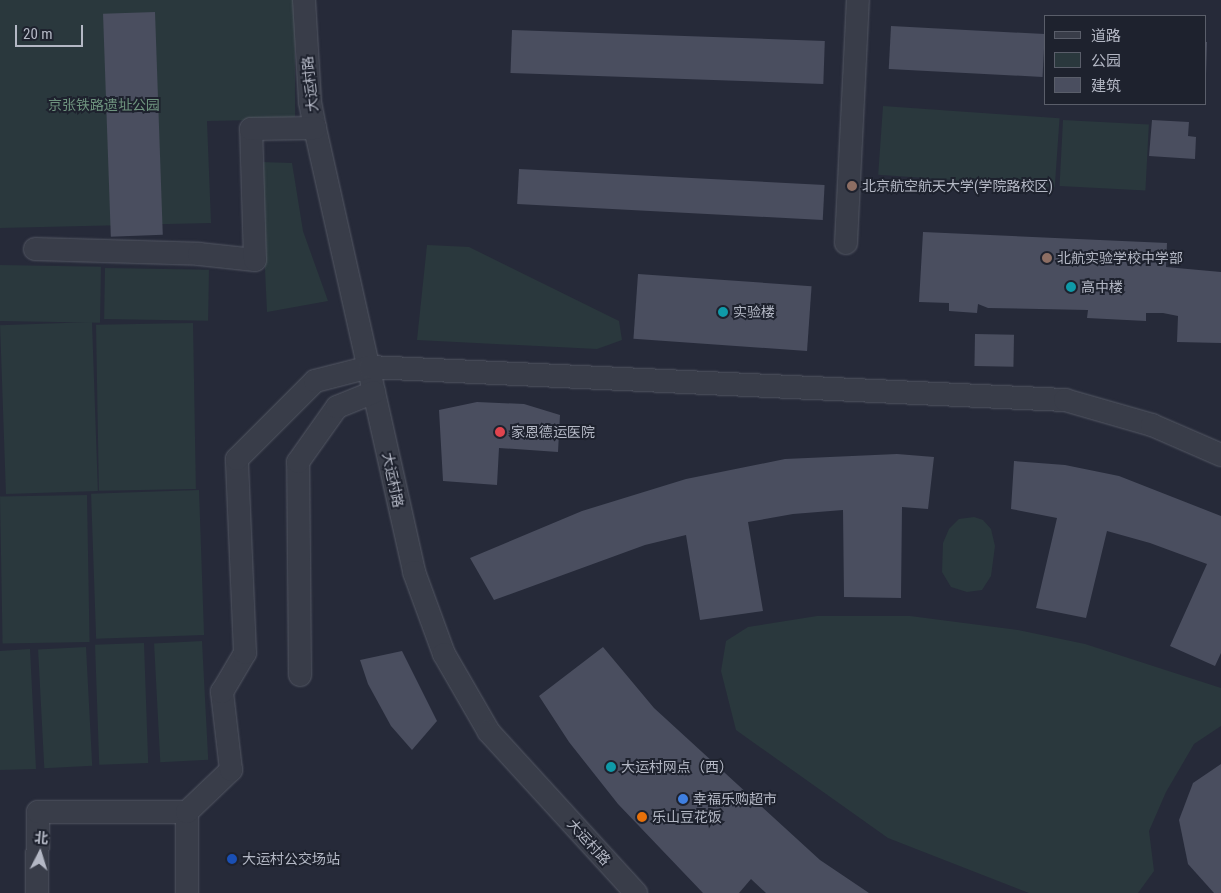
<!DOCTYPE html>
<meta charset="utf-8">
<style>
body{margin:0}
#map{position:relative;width:1221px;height:893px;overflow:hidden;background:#262a39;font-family:"Roboto Condensed","Noto Sans SC",sans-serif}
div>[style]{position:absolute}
.green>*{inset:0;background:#2a383d;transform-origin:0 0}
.building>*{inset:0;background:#4a4e5f;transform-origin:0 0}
.roads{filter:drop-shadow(0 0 1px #545864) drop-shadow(0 0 1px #545864)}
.minor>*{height:22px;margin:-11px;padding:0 11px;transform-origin:11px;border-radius:11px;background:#393d49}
.dots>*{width:14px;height:14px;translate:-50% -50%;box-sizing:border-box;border:2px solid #1e222e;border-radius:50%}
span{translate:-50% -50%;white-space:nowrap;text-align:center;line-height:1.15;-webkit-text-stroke:4px #1e222e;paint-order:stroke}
.street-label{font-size:14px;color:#b4b8c5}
.park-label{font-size:14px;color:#6e937e}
.poi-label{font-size:14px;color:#b4b8c5}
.left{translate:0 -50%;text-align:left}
.legend{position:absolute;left:1044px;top:15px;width:162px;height:90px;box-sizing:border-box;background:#1e222e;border:1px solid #5a5e6a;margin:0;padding:6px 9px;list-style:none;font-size:15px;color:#b4b8c5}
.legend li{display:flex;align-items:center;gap:10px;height:25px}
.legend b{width:25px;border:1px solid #5a5e6a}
.north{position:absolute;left:15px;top:828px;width:50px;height:50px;-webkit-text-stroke:4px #1e222e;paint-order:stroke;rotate:5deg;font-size:14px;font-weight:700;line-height:20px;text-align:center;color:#b4b8c5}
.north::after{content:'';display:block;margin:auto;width:18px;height:22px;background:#b4b8c5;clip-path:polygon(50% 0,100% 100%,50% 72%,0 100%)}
.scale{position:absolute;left:15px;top:25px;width:68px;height:22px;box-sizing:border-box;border:2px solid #b4b8c5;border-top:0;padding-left:6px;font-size:15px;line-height:18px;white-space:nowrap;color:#b4b8c5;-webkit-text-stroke:4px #1e222e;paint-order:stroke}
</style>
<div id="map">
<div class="green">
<i style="clip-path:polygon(0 0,295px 0,295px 119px,207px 121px,211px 223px,0 228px)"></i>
<i style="left:883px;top:106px;width:177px;height:69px;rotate:4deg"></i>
<i style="left:1063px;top:120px;width:86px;height:66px;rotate:3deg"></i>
<i style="clip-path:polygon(260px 162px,292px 163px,303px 231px,328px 301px,267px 312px)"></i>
<i style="clip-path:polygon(427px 245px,469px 247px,619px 321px,622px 340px,597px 349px,417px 340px)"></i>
<i style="left:0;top:265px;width:101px;height:56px;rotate:1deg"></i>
<i style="left:105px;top:268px;width:104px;height:51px;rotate:1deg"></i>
<i style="left:92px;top:322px;width:169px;height:92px;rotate:88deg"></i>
<i style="left:193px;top:323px;width:166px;height:97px;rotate:89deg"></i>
<i style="left:199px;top:490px;width:145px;height:108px;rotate:88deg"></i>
<i style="left:87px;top:495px;width:147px;height:87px;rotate:89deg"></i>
<i style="clip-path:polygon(974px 517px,983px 520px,991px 529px,995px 546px,991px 576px,982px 590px,967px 592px,951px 587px,942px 572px,943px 543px,949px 529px,959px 519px)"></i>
<i style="clip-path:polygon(817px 616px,910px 616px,1018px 630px,1085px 644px,1221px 688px,1221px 726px,1194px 744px,1166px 792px,1149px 831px,1154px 871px,1138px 893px,1029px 893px,888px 838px,736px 730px,721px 671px,726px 641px,748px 627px)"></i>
<i style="left:202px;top:641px;width:119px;height:48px;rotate:87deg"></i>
<i style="left:144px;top:643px;width:120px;height:49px;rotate:88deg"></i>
<i style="left:86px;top:647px;width:119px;height:48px;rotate:87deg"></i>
<i style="clip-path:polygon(30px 649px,36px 769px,0 770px,0 651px)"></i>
</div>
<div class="building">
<i style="left:155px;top:12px;width:223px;height:52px;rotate:88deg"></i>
<i style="left:891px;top:26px;width:154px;height:43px;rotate:3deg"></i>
<i style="left:512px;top:30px;width:313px;height:43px;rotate:2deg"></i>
<i style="clip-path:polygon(1205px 42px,1207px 42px,1206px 74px,1205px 74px)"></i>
<i style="clip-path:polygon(1152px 120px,1189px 122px,1188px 136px,1196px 137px,1195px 159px,1149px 156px)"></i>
<i style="left:519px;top:169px;width:306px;height:35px;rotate:3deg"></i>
<i style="clip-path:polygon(923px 232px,1167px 243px,1166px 267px,1221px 272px,1221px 343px,1177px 342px,1178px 316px,1163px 313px,1146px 313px,1146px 321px,1087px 318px,1088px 310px,988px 308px,978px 304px,977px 313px,949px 311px,949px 303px,919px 302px)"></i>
<i style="left:638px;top:274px;width:174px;height:65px;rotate:4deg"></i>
<i style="left:975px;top:334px;width:39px;height:32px;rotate:1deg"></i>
<i style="clip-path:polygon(477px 402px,524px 404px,560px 415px,558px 452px,499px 448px,497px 485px,443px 481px,439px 410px)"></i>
<i style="clip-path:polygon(897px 454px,934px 457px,928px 509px,902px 507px,901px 598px,844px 597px,843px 510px,793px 514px,748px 522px,763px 611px,700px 620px,686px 535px,645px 545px,494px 600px,470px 558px,582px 511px,686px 479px,785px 459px)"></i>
<i style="clip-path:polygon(1014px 461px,1065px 465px,1119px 476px,1221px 516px,1221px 653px,1215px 666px,1170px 646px,1207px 564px,1150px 543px,1107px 531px,1086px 618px,1036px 608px,1057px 518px,1011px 509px)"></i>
<i style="clip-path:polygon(603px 647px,654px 708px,820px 860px,869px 893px,766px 893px,751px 879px,739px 893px,703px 893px,618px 804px,569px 742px,539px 696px)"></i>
<i style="clip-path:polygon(402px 651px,437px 721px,412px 750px,391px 726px,368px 684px,360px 660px)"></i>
<i style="clip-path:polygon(1221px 764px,1221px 893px,1214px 893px,1188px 864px,1179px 820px,1193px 783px)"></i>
</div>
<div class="roads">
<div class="minor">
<i style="left:304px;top:0;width:102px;rotate:86.6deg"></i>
<i style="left:310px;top:102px;width:26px;rotate:79deg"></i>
<i style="left:315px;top:128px;width:455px;rotate:77.4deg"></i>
<i style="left:414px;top:572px;width:87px;rotate:69.9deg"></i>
<i style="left:444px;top:654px;width:90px;rotate:60deg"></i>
<i style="left:489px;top:732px;width:218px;rotate:47.6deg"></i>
<i style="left:846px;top:243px;width:243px;rotate:-87.2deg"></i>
<i style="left:35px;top:249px;width:164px;rotate:1.7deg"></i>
<i style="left:199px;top:254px;width:56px;rotate:6.1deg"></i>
<i style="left:255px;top:260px;width:131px;rotate:-91.7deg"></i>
<i style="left:251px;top:129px;width:64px;rotate:-0.9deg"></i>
<i style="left:300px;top:675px;width:213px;rotate:-90.5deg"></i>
<i style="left:298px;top:462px;width:67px;rotate:-54.7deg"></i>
<i style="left:337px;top:407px;width:40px;rotate:-22deg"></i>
<i style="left:187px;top:812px;width:81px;rotate:90deg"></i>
<i style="left:37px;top:893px;width:81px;rotate:-89.3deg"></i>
<i style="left:38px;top:812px;width:149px"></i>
<i style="left:187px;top:812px;width:61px;rotate:-43.7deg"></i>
<i style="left:231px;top:770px;width:79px;rotate:-96.6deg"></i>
<i style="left:222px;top:692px;width:45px;rotate:-59.5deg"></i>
<i style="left:245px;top:653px;width:194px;rotate:-92.4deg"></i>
<i style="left:237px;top:459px;width:110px;rotate:-45deg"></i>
<i style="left:315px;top:381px;width:57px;rotate:-14.3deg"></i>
<i style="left:370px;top:367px;width:696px;rotate:2.72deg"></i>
<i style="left:1065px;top:400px;width:91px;rotate:16deg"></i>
<i style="left:1152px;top:425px;width:75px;rotate:23.5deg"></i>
</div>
</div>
<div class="dots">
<i style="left:852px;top:186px;background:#8d6e63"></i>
<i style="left:1047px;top:258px;background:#8d6e63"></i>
<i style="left:1071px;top:287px;background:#0f9aa8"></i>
<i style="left:723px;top:312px;background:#0f9aa8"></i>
<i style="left:500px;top:432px;background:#e0444e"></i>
<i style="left:611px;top:767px;background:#0f9aa8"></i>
<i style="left:683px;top:799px;background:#3f7fe0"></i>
<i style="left:642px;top:817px;background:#e8710a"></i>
<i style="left:232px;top:859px;background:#1a4fb4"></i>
</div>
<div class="street-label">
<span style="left:310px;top:84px;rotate:-96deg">大运村路</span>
<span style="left:393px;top:480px;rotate:78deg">大运村路</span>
<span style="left:589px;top:842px;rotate:48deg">大运村路</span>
</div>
<div class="park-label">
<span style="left:104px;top:105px">京张铁路遗址公园</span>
</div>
<div class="poi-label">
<span class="left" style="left:862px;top:186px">北京航空航天大学(学院路校区)</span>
<span class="left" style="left:1057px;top:258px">北航实验学校中学部</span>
<span class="left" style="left:1081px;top:287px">高中楼</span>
<span class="left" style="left:733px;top:312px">实验楼</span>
<span class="left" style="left:511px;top:432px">家恩德运医院</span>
<span class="left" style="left:621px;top:767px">大运村网点（西）</span>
<span class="left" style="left:693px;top:799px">幸福乐购超市</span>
<span class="left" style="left:652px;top:817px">乐山豆花饭</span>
<span class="left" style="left:242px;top:859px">大运村公交场站</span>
</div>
<ul class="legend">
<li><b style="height:6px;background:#393d49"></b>道路</li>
<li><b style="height:14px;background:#2a383d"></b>公园</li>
<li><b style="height:14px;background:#4a4e5f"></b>建筑</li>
</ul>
<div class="north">北</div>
<div class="scale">20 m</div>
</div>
